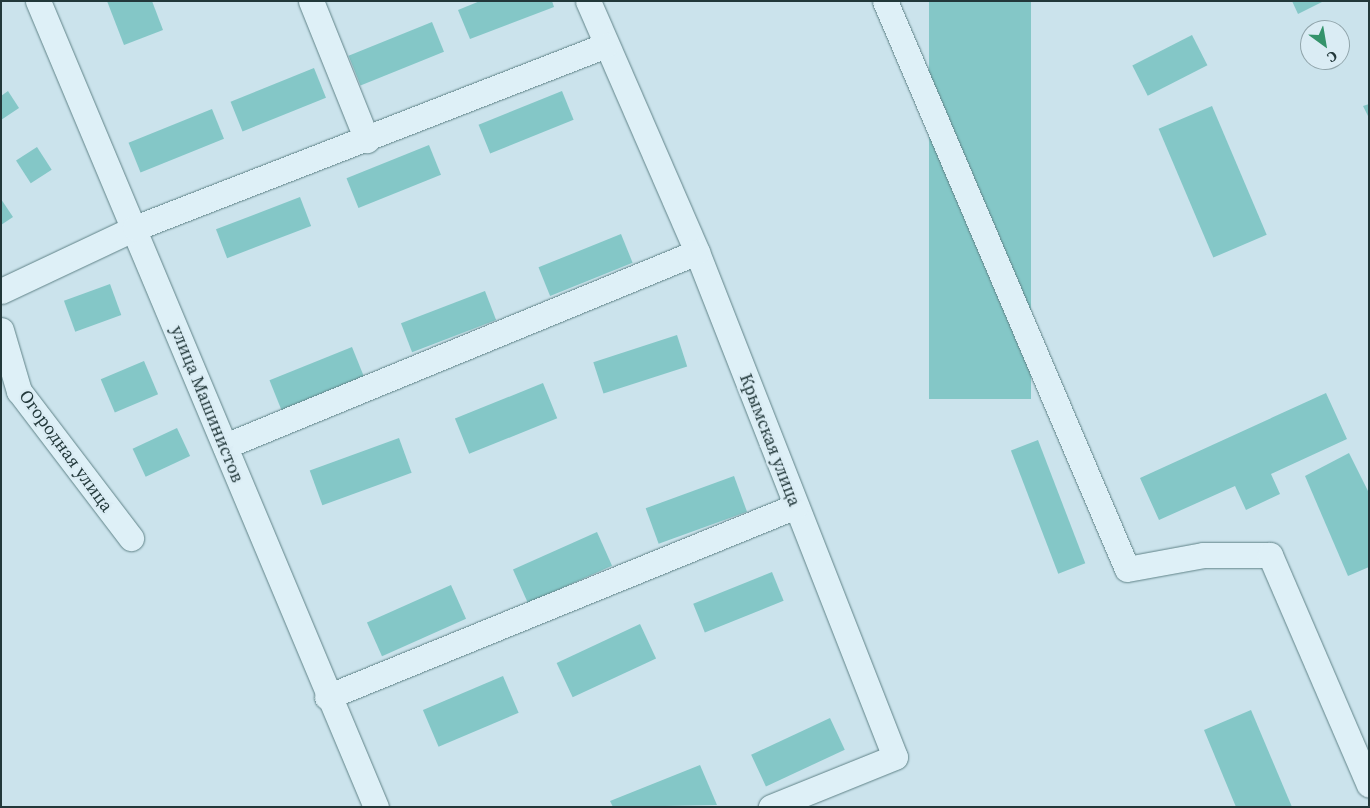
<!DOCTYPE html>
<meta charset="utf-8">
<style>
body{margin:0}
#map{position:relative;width:1370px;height:808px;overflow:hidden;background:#cbe3ec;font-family:"Source Serif 4",serif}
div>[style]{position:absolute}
.building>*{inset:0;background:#84c7c7;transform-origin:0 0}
.roads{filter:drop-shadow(0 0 1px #608388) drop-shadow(0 0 1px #608388)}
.minor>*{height:25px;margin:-12.5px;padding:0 12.5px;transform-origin:12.5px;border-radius:12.5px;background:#def0f7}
span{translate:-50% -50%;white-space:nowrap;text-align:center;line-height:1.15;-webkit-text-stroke:4.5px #daecf4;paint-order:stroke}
.street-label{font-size:18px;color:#22383a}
.frame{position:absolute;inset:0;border:2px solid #22383a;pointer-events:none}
.north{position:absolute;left:1300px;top:20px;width:50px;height:50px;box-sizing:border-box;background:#daecf4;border:1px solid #90a4aa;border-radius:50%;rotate:148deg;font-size:14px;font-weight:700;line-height:20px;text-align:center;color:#22383a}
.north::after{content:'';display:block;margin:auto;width:18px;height:22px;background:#34936b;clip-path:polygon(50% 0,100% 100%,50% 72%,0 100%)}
</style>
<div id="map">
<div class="building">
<i style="clip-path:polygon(107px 1px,152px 1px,163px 30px,124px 45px)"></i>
<i style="clip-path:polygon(480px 1px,552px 1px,554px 7px,470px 39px,458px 10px)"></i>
<i style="left:929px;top:1px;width:102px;height:398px"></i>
<i style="clip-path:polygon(1292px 1px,1324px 1px,1298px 14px)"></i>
<i style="left:432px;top:22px;width:32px;height:90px;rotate:68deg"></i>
<i style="left:1192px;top:35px;width:34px;height:67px;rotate:63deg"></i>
<i style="left:314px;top:68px;width:32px;height:90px;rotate:68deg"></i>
<i style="clip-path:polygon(8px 91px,19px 108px,1px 120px,1px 96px)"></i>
<i style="left:562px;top:91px;width:31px;height:90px;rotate:68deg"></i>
<i style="clip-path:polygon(1369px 104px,1369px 118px,1363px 106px)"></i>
<i style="left:1212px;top:106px;width:140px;height:58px;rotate:67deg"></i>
<i style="left:212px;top:109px;width:32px;height:90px;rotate:68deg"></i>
<i style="left:429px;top:145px;width:32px;height:89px;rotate:68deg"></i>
<i style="left:37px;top:147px;width:27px;height:25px;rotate:57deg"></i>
<i style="left:300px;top:197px;width:31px;height:90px;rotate:69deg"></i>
<i style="clip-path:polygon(1px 199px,13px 217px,1px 225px)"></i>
<i style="left:621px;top:234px;width:31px;height:89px;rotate:68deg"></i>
<i style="left:110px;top:284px;width:33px;height:49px;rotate:70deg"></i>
<i style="left:485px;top:291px;width:31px;height:90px;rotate:69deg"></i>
<i style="left:677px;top:335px;width:33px;height:88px;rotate:72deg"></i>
<i style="left:352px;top:347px;width:32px;height:89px;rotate:68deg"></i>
<i style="left:144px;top:361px;width:36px;height:47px;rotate:67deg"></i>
<i style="left:543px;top:383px;width:38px;height:95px;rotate:68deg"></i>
<i style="clip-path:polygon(1326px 393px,1347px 439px,1271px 474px,1280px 494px,1246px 510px,1235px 486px,1159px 520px,1140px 478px)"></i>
<i style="left:177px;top:428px;width:31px;height:49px;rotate:65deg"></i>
<i style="left:399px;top:438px;width:37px;height:95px;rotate:70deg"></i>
<i style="left:1038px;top:440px;width:132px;height:29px;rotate:69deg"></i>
<i style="clip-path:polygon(1349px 453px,1369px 493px,1369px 567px,1348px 576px,1305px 476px)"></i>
<i style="left:734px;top:476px;width:38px;height:94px;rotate:70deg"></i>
<i style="left:597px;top:532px;width:37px;height:92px;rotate:66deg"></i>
<i style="left:772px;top:572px;width:31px;height:85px;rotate:68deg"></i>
<i style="left:451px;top:585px;width:37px;height:92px;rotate:66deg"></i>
<i style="left:640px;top:624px;width:38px;height:92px;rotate:65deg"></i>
<i style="left:503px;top:676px;width:40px;height:87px;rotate:67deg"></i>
<i style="clip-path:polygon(1251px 710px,1292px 807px,1236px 807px,1204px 730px)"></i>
<i style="left:830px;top:718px;width:35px;height:87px;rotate:65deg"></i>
<i style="clip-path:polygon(700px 765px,717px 805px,613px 807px,610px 801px)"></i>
</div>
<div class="roads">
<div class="minor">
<i style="left:38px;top:1px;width:874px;rotate:67.25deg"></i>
<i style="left:311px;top:1px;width:150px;rotate:68.1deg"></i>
<i style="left:588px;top:1px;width:274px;rotate:66.5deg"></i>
<i style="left:697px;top:252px;width:542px;rotate:68.59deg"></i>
<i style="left:895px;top:757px;width:134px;rotate:158deg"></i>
<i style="left:885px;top:1px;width:617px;rotate:66.92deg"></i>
<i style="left:1127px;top:569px;width:77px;rotate:-10.4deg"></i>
<i style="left:1203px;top:555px;width:67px"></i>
<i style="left:1270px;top:555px;width:250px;rotate:66.7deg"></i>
<i style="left:1px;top:291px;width:148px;rotate:-25.2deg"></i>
<i style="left:135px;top:228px;width:505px;rotate:-21.23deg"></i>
<i style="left:1px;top:330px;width:64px;rotate:73.6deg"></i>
<i style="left:19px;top:391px;width:185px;rotate:52.7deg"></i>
<i style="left:225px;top:446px;width:510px;rotate:-22.34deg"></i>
<i style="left:327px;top:697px;width:506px;rotate:-22.16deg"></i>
</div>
</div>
<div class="street-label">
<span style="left:207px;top:404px;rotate:68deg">улица Машинистов</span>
<span style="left:770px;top:440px;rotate:69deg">Крымская улица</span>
<span style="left:66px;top:451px;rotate:54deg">Огородная улица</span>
</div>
<div class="frame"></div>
<div class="north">С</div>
</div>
